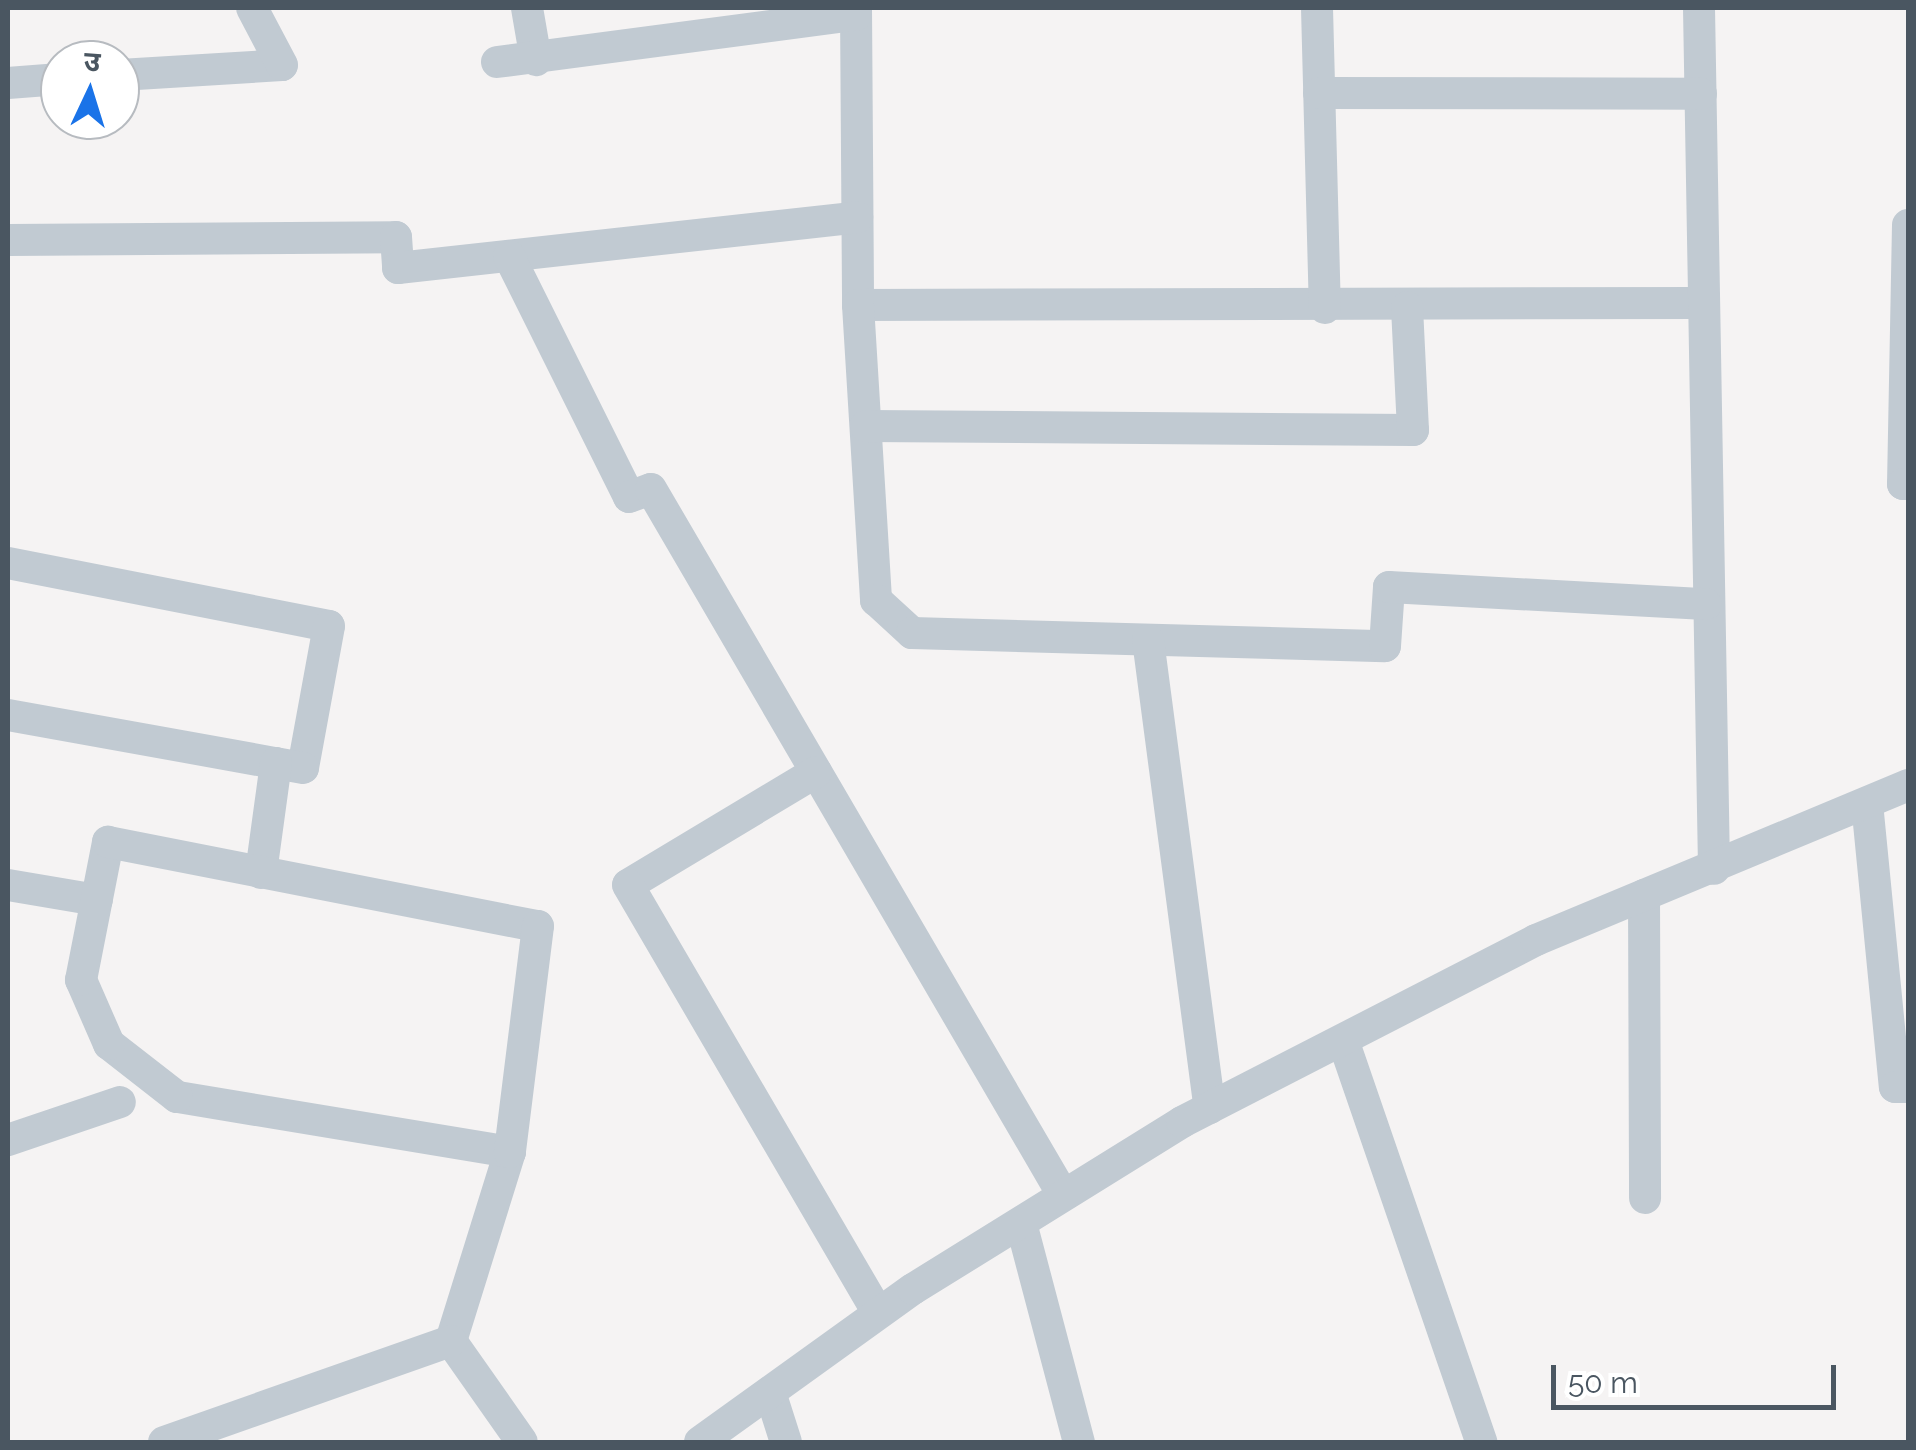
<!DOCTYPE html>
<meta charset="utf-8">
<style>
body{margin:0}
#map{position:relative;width:1916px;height:1450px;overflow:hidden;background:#f5f3f3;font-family:Raleway,"Noto Sans Devanagari",sans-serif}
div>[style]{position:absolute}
.minor>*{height:32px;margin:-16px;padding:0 16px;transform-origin:16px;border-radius:16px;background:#c1cad2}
span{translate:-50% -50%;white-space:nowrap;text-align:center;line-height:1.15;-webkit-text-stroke:8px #fff;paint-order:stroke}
.frame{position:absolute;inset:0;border:10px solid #4a5661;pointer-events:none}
.north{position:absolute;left:40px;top:40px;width:100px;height:100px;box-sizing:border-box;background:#fff;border:2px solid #b7bbc0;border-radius:50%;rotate:4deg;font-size:28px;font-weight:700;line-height:40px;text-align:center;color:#4a5661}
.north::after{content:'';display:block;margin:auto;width:35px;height:45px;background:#1a73e8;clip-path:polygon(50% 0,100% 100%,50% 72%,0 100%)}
.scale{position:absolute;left:1551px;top:1365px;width:285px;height:45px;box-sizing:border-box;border:5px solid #4a5661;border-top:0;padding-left:12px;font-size:30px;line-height:35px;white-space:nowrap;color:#4a5661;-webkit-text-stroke:8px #fff;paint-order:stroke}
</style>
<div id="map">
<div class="minor">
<i style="left:527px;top:8px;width:53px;rotate:80.2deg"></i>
<i style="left:856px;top:8px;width:297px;rotate:89.6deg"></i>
<i style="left:858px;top:305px;width:844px;rotate:-0.14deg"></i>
<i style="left:1317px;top:8px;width:300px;rotate:88.5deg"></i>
<i style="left:1699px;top:8px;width:861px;rotate:89deg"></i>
<i style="left:497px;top:62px;width:362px;rotate:-7.5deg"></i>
<i style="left:120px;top:75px;width:162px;rotate:-3.5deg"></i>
<i style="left:282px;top:65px;width:64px;rotate:-117.8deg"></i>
<i style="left:8px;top:83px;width:52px;rotate:-4.4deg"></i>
<i style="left:1319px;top:93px;width:382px;rotate:0.1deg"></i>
<i style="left:1908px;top:225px;width:259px;rotate:91.1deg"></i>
<i style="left:1903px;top:484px;width:5px"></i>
<i style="left:8px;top:240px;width:388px;rotate:-0.4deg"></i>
<i style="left:396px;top:237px;width:31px;rotate:86deg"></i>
<i style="left:398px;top:268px;width:462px;rotate:-6.3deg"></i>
<i style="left:509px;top:256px;width:269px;rotate:63.5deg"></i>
<i style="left:629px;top:497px;width:23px;rotate:-20deg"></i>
<i style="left:651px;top:489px;width:817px;rotate:59.73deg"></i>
<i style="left:858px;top:305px;width:296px;rotate:86.5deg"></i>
<i style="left:876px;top:600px;width:49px;rotate:42.5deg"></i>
<i style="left:912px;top:633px;width:473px;rotate:1.6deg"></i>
<i style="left:1385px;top:646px;width:59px;rotate:-86.1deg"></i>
<i style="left:1389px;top:587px;width:317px;rotate:3.1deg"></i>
<i style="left:866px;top:426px;width:547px;rotate:0.42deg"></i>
<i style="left:1413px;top:430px;width:123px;rotate:-92.8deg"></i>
<i style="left:8px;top:563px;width:327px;rotate:11.1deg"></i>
<i style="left:329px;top:626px;width:144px;rotate:100.4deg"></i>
<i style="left:303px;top:768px;width:27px;rotate:-170deg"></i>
<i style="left:1148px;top:640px;width:472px;rotate:82.5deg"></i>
<i style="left:8px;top:715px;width:272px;rotate:10.2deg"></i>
<i style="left:276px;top:763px;width:111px;rotate:97.8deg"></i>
<i style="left:816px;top:772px;width:219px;rotate:149deg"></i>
<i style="left:628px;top:885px;width:495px;rotate:59.7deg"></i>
<i style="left:1867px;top:803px;width:285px;rotate:84.4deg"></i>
<i style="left:1895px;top:1087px;width:13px"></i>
<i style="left:8px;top:885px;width:90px;rotate:9.6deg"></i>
<i style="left:1644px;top:895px;width:303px;rotate:89.8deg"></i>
<i style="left:1344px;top:1043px;width:422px;rotate:71deg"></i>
<i style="left:8px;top:1140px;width:118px;rotate:-18.7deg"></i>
<i style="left:1021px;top:1223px;width:227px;rotate:75.2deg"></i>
<i style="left:451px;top:1341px;width:198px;rotate:-72.7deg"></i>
<i style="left:510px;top:1152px;width:338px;rotate:-170.6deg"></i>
<i style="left:177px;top:1097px;width:86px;rotate:-142.1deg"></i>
<i style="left:109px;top:1044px;width:70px;rotate:-113.6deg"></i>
<i style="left:81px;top:980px;width:141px;rotate:-78.9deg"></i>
<i style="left:108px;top:842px;width:438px;rotate:11.1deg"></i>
<i style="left:538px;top:926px;width:228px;rotate:97.1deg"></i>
<i style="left:451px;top:1341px;width:123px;rotate:54.9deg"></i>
<i style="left:770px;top:1392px;width:52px;rotate:72.3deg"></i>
<i style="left:164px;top:1442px;width:304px;rotate:-19.4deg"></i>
<i style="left:700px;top:1442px;width:262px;rotate:-35.7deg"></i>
<i style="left:913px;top:1289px;width:317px;rotate:-31.8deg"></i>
<i style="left:1182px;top:1122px;width:398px;rotate:-27.2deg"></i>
<i style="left:1536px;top:940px;width:403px;rotate:-22.6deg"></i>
</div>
<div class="frame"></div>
<div class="north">उ</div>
<div class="scale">50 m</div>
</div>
